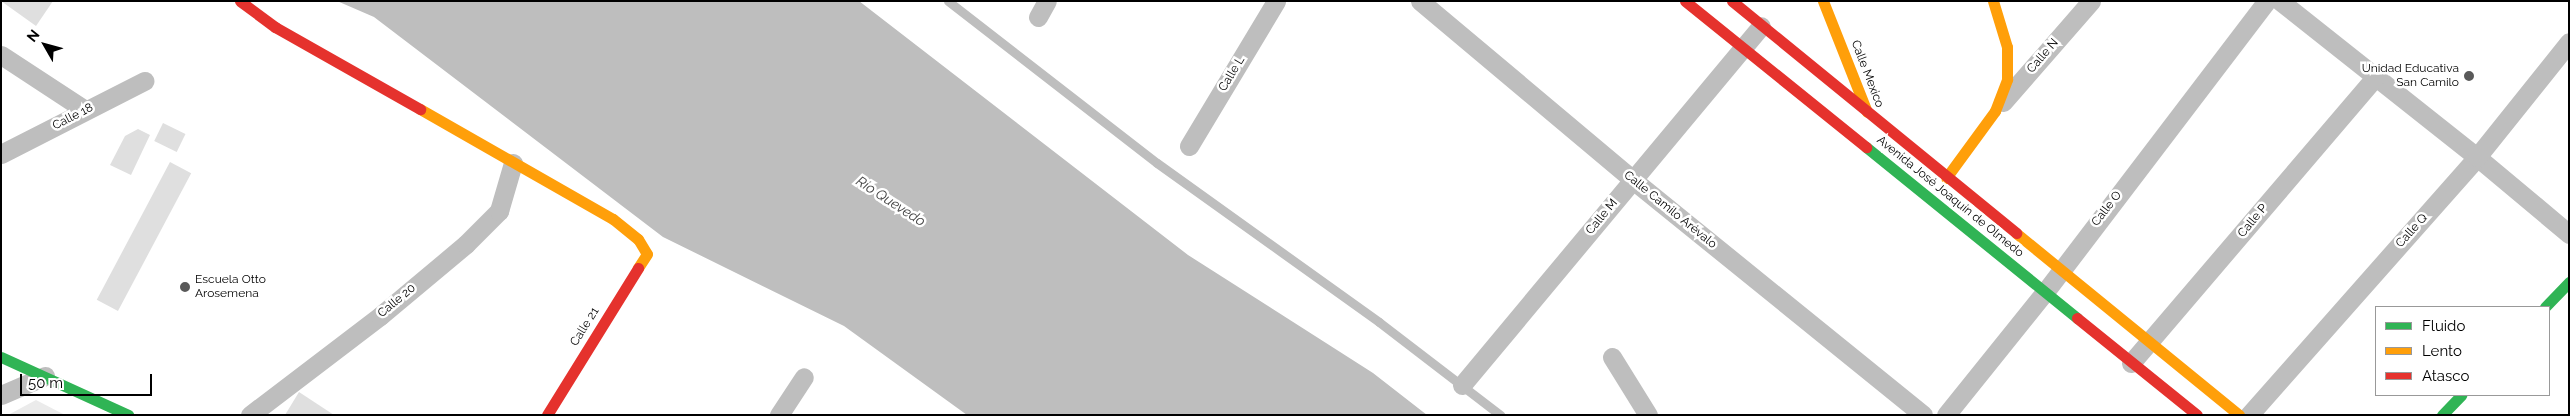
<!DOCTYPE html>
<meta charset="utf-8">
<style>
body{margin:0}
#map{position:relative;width:2570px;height:416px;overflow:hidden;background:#fff;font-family:Raleway,sans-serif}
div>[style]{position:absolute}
.green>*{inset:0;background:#ebebeb}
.water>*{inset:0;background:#bebebe}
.building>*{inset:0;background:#dfdfdf;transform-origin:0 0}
.lane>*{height:9px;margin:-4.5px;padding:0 4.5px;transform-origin:4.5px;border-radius:4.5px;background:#bebebe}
.street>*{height:19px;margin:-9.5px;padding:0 9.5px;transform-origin:9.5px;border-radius:9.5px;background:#bebebe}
.fast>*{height:11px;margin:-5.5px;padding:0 5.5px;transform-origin:5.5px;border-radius:5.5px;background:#30b455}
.slow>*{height:11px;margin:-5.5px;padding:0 5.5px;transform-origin:5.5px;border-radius:5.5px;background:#ff9f0a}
.jam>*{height:11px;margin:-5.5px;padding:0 5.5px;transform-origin:5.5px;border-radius:5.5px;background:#e5322d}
.dots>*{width:14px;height:14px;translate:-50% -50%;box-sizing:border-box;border:2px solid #fff;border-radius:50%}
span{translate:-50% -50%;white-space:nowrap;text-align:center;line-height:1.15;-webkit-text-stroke:5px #fff;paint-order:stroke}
.street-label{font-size:12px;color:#000}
.poi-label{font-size:12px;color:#000}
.right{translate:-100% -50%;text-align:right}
.left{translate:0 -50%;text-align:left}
.water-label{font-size:14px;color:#434343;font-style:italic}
.frame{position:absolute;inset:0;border:2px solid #000;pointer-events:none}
.legend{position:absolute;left:2375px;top:306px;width:175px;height:90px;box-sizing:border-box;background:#fff;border:1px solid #999;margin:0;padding:6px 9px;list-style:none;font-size:15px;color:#000}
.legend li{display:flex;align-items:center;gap:10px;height:25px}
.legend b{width:25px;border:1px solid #999}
.north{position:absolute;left:20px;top:20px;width:50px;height:50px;-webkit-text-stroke:4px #fff;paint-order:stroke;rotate:308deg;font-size:14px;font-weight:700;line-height:20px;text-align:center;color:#000}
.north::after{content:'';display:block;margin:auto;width:18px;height:22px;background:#000;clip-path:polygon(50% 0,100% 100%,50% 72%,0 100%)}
.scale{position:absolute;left:20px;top:374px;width:132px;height:22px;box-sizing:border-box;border:2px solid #000;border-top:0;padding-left:6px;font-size:15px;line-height:18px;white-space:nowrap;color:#000;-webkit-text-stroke:4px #fff;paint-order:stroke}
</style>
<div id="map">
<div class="green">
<i style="clip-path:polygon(36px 400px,65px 415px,8px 415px)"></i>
</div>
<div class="water">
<i style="clip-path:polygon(337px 1px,859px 1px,1188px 255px,1373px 373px,1427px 415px,967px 415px,844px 326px,663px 237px,374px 17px)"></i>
</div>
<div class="building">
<i style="clip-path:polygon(1px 1px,53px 1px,36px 26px)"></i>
<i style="left:163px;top:123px;width:25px;height:20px;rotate:26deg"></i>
<i style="clip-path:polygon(138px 129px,150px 135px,131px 175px,110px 165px,125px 136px)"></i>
<i style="left:170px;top:162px;width:24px;height:156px;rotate:28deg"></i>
<i style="clip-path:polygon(299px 392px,334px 415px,285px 415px)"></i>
</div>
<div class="lane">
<i style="left:948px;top:1px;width:264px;rotate:37.8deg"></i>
<i style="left:1157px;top:163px;width:273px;rotate:35.6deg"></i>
<i style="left:1379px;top:322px;width:153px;rotate:37.5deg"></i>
</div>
<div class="street">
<i style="left:1420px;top:1px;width:278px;rotate:40deg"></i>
<i style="left:1633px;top:180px;width:373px;rotate:39deg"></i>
<i style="left:2280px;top:1px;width:251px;rotate:38.4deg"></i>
<i style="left:2477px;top:157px;width:120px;rotate:39.9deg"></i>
<i style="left:1038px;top:17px;width:18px;rotate:-61deg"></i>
<i style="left:1px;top:55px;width:100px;rotate:33.2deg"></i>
<i style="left:2003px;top:102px;width:134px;rotate:-48.9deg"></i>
<i style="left:1189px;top:146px;width:169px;rotate:-59deg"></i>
<i style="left:1px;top:154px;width:161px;rotate:-27deg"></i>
<i style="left:1612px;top:357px;width:68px;rotate:58.2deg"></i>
<i style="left:2131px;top:363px;width:375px;rotate:-49.5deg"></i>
<i style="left:1462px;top:385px;width:467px;rotate:-50.2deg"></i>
<i style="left:1px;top:395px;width:48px;rotate:-23.4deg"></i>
<i style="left:250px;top:415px;width:163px;rotate:-37.3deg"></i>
<i style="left:380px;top:316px;width:112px;rotate:-39.9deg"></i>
<i style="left:466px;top:244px;width:47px;rotate:-45deg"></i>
<i style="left:499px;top:211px;width:50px;rotate:-73.7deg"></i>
<i style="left:779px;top:415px;width:45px;rotate:-56.7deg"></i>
<i style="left:1946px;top:415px;width:158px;rotate:-51.2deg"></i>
<i style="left:2045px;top:292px;width:366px;rotate:-52.7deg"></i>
<i style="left:2249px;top:415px;width:344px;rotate:-48.5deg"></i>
<i style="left:2477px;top:157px;width:147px;rotate:-51.3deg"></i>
</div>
<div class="fast">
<i style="left:1866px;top:147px;width:272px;rotate:39deg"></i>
<i style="left:2545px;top:307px;width:35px;rotate:-46deg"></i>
<i style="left:1px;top:357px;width:140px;rotate:24.5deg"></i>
<i style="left:2442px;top:415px;width:28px;rotate:-46deg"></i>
</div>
<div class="slow">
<i style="left:1823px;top:1px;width:119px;rotate:68.4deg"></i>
<i style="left:420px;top:109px;width:222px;rotate:29.7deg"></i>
<i style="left:613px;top:219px;width:32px;rotate:39deg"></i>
<i style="left:638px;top:239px;width:17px;rotate:59deg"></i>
<i style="left:647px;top:254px;width:17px;rotate:123deg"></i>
<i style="left:1946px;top:178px;width:83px;rotate:-53.8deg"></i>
<i style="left:1995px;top:111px;width:34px;rotate:-69deg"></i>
<i style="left:2007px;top:79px;width:32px;rotate:-90deg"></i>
<i style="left:2007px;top:47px;width:48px;rotate:-106.9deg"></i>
<i style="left:2016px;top:233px;width:288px;rotate:39.2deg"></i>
</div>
<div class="jam">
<i style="left:240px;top:1px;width:44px;rotate:36.6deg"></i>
<i style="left:275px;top:27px;width:167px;rotate:29.5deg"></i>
<i style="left:1685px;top:1px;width:233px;rotate:38.9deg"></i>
<i style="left:1732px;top:1px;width:367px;rotate:39.2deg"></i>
<i style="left:2077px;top:318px;width:154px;rotate:38.9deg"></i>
<i style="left:547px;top:415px;width:173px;rotate:-58.2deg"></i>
</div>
<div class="dots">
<i style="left:2469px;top:76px;background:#595959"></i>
<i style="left:185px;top:287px;background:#595959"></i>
</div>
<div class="street-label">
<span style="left:2043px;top:56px;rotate:-49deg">Calle N</span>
<span style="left:1232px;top:74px;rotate:-59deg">Calle L</span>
<span style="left:1867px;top:74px;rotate:69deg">Calle Mexico</span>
<span style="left:73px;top:117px;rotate:-27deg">Calle 18</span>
<span style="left:1950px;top:197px;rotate:39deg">Avenida José Joaquín de Olmedo</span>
<span style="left:2107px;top:209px;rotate:-52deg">Calle O</span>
<span style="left:1670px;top:210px;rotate:39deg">Calle Camilo Arévalo</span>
<span style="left:1602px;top:217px;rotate:-50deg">Calle M</span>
<span style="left:2253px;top:221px;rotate:-50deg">Calle P</span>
<span style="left:2412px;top:231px;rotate:-48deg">Calle Q</span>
<span style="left:397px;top:301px;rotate:-40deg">Calle 20</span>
<span style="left:585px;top:327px;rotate:-58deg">Calle 21</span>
</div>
<div class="poi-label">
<span class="right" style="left:2459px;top:76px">Unidad Educativa<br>San Camilo</span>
<span class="left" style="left:195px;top:287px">Escuela Otto<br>Arosemena</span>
</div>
<div class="water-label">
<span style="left:891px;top:201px;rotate:33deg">Río Quevedo</span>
</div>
<div class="frame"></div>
<ul class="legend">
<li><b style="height:6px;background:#30b455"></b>Fluido</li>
<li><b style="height:6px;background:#ff9f0a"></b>Lento</li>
<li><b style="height:6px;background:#e5322d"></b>Atasco</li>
</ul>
<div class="north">N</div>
<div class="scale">50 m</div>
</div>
